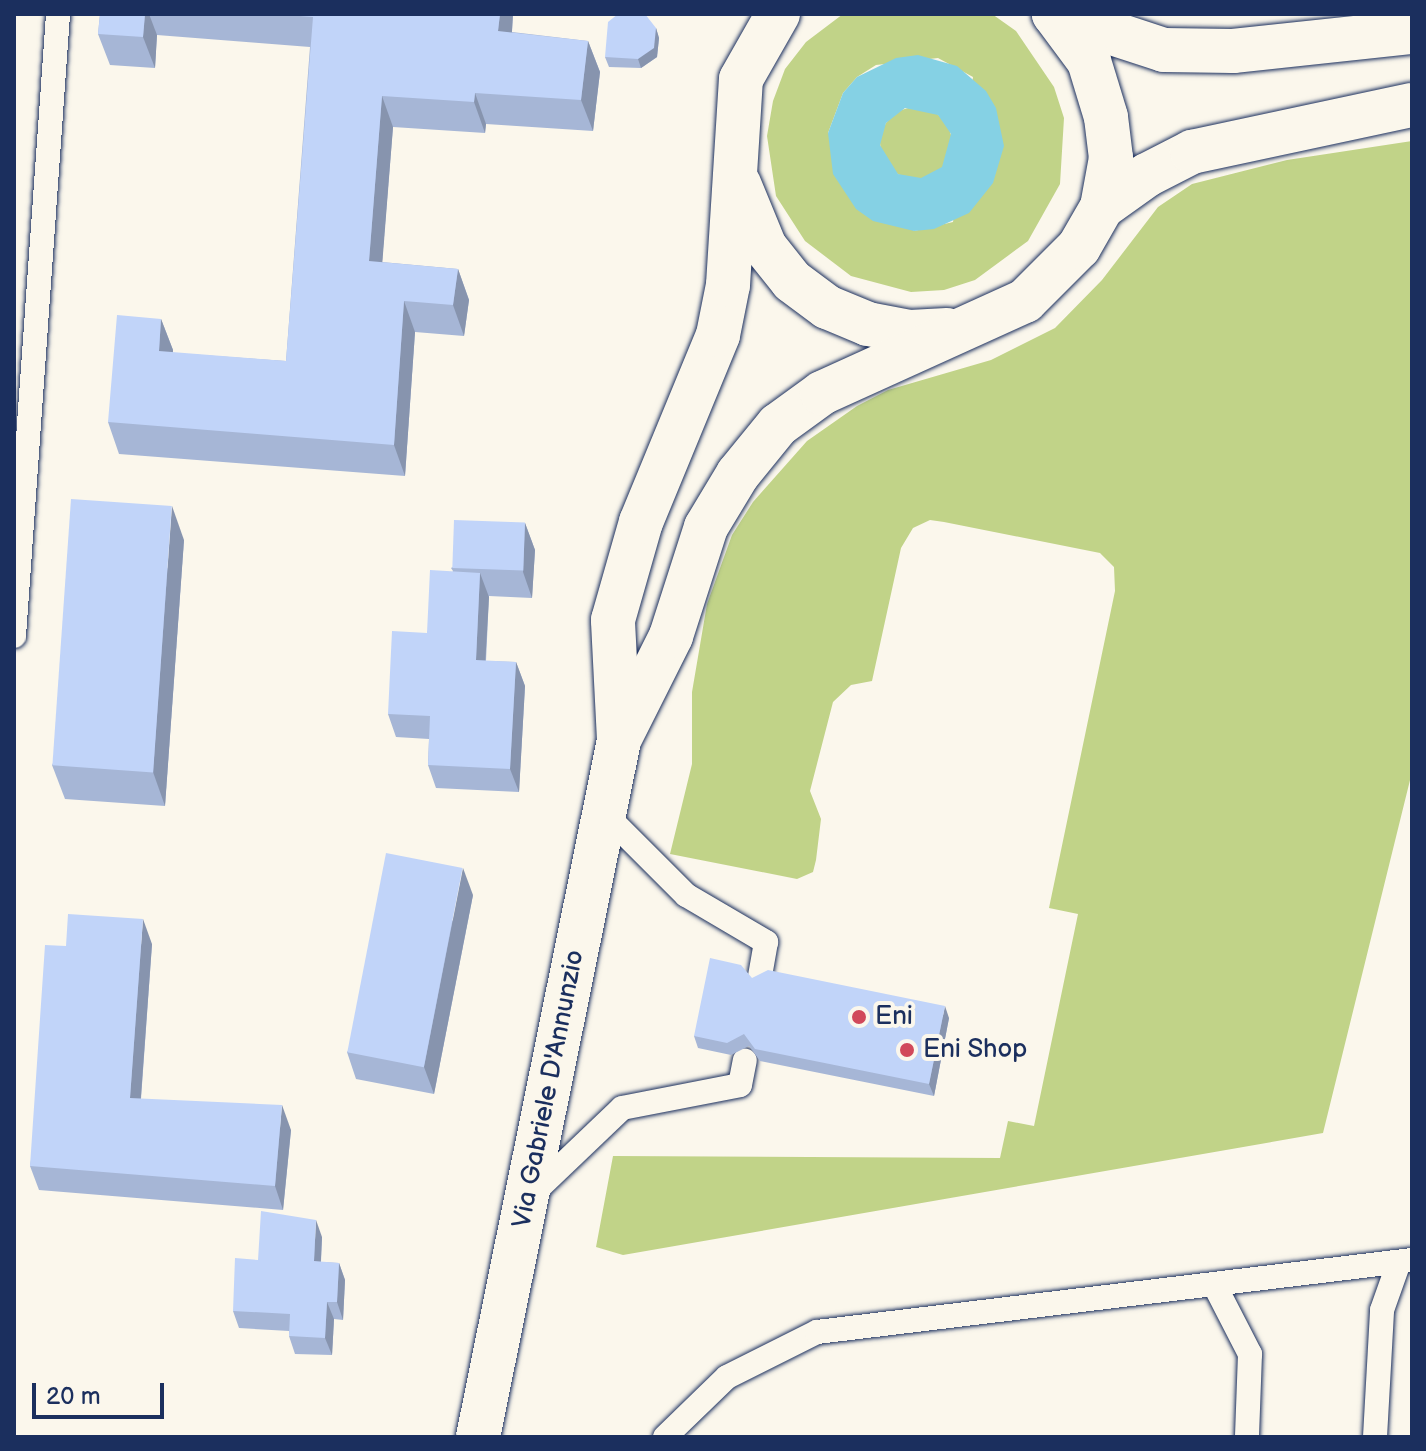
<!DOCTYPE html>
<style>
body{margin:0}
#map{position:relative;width:1426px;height:1451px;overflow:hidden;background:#fbf7ec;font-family:"Balsamiq Sans",sans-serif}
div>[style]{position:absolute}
.green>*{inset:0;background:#c1d388}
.round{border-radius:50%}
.water>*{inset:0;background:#85d1e4}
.roads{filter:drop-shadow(0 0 2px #1b2f5e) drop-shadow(0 0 2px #1b2f5e)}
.service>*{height:24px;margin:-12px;padding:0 12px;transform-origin:12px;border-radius:12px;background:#fbf7ec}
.minor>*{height:44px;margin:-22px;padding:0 22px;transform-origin:22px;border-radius:22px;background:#fbf7ec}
.secondary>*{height:44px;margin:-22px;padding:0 22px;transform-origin:22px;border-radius:22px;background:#fbf7ec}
.wall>*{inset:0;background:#a6b6d6}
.shaded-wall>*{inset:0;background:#8794ae}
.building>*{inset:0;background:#c1d4f9;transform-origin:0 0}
.dots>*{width:22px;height:22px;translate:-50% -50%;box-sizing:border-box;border:4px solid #fbf7ec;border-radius:50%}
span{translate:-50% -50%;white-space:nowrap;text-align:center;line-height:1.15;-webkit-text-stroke:8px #fbf7ec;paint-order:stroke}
.poi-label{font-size:26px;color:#1b2f5e}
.left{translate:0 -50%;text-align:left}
.street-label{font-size:26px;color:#1b2f5e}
.frame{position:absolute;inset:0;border:16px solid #1b2f5e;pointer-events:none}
.scale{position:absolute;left:32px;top:1383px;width:132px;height:36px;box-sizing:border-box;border:4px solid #1b2f5e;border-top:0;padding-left:10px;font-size:24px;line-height:28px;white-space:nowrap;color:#1b2f5e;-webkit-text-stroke:6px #fbf7ec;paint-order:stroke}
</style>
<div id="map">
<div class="green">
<i style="clip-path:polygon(evenodd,843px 14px,992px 14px,1016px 31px,1054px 87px,1064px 118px,1060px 184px,1028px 241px,975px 280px,944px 290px,911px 292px,851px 276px,805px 241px,776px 196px,767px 136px,773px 101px,785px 69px,806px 42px,843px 14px,938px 58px,973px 77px,953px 222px,914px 231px,828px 133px,843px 93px,857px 77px,876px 65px,938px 58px)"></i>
<i class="round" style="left:880px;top:107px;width:72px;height:72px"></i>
<i style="clip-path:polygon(1412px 141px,1412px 772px,1323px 1133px,623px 1255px,596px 1247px,613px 1156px,1000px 1158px,1008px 1121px,1034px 1126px,1078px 914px,1049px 908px,1115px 591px,1114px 567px,1100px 553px,944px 522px,930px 520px,913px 528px,901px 548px,872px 681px,851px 685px,833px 702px,810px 791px,821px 819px,816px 860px,813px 872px,797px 879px,670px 854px,692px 764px,692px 692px,707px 604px,732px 535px,753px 502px,807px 441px,857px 406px,888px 390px,991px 360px,1055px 328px,1102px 280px,1158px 207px,1192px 184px,1287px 160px)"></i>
</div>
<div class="water">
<i style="clip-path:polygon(evenodd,918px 55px,957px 66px,986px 91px,996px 108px,1004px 146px,993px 183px,969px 213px,934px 229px,914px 231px,873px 221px,856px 209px,833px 174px,828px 133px,843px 93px,857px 77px,896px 58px,918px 55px,905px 108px,938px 115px,951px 134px,942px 167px,921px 178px,898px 174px,880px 145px,886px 123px,905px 108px)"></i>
</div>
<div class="roads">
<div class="service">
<i style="left:14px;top:636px;width:624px;rotate:-85.95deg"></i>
<i style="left:604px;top:813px;width:116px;rotate:45deg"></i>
<i style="left:686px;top:895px;width:93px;rotate:30.4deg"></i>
<i style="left:766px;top:942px;width:34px;rotate:100deg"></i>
<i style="left:530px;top:1196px;width:127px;rotate:-43.7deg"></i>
<i style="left:622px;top:1108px;width:120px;rotate:-11deg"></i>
<i style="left:740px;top:1085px;width:25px;rotate:-79deg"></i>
<i style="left:1214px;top:1284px;width:79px;rotate:62.8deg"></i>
<i style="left:1250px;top:1354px;width:83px;rotate:92.1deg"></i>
<i style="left:665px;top:1437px;width:86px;rotate:-44.1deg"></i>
<i style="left:727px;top:1377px;width:101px;rotate:-26.6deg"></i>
<i style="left:817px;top:1332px;width:599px;rotate:-6.9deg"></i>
<i style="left:1375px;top:1437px;width:127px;rotate:-86.8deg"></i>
<i style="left:1382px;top:1310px;width:51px;rotate:-70.5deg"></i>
</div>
<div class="minor">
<i style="left:1054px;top:14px;width:116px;rotate:18.1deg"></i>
<i style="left:1164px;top:50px;width:69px;rotate:0.8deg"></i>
<i style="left:1233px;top:51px;width:180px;rotate:-6.1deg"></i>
<i style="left:1102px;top:207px;width:55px;rotate:-35.4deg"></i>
<i style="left:1147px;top:175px;width:51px;rotate:-27.1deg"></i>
<i style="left:1192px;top:152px;width:225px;rotate:-12.1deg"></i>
</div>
<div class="secondary">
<i style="left:739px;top:184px;width:68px;rotate:67.6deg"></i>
<i style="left:765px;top:247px;width:43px;rotate:51.5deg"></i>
<i style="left:792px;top:281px;width:44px;rotate:36.6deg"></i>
<i style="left:827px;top:307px;width:44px;rotate:22.5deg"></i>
<i style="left:868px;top:324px;width:43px;rotate:10.8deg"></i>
<i style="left:910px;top:332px;width:37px;rotate:-3deg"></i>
<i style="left:620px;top:738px;width:114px;rotate:-63.4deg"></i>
<i style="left:671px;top:636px;width:114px;rotate:-72.2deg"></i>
<i style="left:706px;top:527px;width:62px;rotate:-58.9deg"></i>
<i style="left:738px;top:474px;width:63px;rotate:-50.8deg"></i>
<i style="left:778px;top:425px;width:54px;rotate:-36deg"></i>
<i style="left:822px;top:393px;width:223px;rotate:-24.4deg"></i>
<i style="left:1025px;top:301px;width:76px;rotate:-45deg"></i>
<i style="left:1079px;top:247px;width:46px;rotate:-60.1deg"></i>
<i style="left:1102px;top:207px;width:50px;rotate:-79.6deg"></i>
<i style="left:1111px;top:158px;width:41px;rotate:-97deg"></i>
<i style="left:1106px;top:117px;width:59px;rotate:-106.9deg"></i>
<i style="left:1089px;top:61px;width:59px;rotate:-126.7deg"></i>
<i style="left:478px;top:1437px;width:711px;rotate:-78.56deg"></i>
<i style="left:619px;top:740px;width:120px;rotate:-92.9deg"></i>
<i style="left:613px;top:620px;width:102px;rotate:-74.1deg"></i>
<i style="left:641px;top:522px;width:202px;rotate:-67.6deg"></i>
<i style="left:718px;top:335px;width:51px;rotate:-78.7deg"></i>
<i style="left:728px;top:285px;width:206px;rotate:-86.4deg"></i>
<i style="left:741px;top:79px;width:75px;rotate:-60.4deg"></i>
</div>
</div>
<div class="wall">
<i style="clip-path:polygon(100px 14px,513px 14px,512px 32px,588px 41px,600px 72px,593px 131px,486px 124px,485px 133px,393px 127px,382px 262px,458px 269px,469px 300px,464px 336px,415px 332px,405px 476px,119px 454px,108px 422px,161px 319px,173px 350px,173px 353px,286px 361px,310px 47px,157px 35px,155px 68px,110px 65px,98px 34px)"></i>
<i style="clip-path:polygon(656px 28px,659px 38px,657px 57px,641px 68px,609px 67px,605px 57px)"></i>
<i style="clip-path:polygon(525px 523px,535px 550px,532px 598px,489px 596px,486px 661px,516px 662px,525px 686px,519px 792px,436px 788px,428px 765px,429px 739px,396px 737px,388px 714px,427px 633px,453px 571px,451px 568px)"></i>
<i style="clip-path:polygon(184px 540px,165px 806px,65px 799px,52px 765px)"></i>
<i style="clip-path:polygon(473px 895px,434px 1094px,356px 1079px,347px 1052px)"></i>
<i style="clip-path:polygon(152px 944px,141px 1099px,291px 1130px,283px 1210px,39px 1190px,30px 1166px,66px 946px)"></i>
<i style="clip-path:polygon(752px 978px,949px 1018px,934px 1096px,760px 1061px,749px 1046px,731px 1055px,698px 1048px,694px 1036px)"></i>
<i style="clip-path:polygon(322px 1237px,321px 1262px,339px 1263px,345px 1280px,343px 1320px,334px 1319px,332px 1355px,295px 1354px,289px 1336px,289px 1331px,239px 1328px,233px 1311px,258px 1260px)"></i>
</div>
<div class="shaded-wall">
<i style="clip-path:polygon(145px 14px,149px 14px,157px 35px,155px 68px,143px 37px)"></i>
<i style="clip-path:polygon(500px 14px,513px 14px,510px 62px,498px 31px)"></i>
<i style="clip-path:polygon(656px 28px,659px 38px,657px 57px,641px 68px,638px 59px)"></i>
<i style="clip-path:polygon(588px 41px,600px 72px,593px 131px,581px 100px)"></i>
<i style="clip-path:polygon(475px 93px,486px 124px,485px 133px,474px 102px)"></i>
<i style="clip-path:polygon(382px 96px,393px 127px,380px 292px,369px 261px)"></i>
<i style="clip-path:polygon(458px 269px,469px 300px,464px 336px,453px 305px)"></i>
<i style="clip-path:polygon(404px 301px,415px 332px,405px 476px,394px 445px)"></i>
<i style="clip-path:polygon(161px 319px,173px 350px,170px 383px,159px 351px)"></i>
<i style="clip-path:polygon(172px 506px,184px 540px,165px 806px,153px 772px)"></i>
<i style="clip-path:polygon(525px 523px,535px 550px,532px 598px,523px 572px)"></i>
<i style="clip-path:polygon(480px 573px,489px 597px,484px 684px,476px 660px)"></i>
<i style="clip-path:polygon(516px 662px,525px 686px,519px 792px,510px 769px)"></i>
<i style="clip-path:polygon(463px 868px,473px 895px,434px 1094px,424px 1067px)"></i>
<i style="clip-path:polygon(143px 919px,152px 944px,139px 1123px,130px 1098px)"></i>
<i style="clip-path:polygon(945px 1006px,949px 1018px,934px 1096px,929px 1084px)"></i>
<i style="clip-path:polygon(282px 1105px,291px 1130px,283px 1210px,275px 1186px)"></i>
<i style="clip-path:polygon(316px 1220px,322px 1237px,320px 1278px,314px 1261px)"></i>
<i style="clip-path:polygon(339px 1263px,345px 1280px,343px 1320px,337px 1302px)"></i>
<i style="clip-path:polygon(327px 1302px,334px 1319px,332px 1355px,325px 1338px)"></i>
</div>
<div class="building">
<i style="clip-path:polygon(100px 14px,145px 14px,143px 37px,98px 34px)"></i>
<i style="clip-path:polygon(274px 14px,500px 14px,498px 31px,588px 41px,581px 100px,475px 93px,474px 102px,382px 96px,369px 261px,458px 269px,453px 305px,404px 301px,394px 445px,108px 422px,117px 315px,161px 319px,159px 351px,286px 361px,313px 17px)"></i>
<i style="clip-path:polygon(618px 14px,645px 14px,656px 28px,654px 48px,638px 59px,605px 57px,608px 22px)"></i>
<i style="left:71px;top:499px;width:101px;height:267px;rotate:4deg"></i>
<i style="left:454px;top:520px;width:71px;height:48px;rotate:2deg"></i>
<i style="clip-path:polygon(430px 570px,480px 573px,476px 660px,516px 662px,510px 769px,428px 765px,430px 716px,388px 714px,392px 631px,427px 633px)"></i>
<i style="left:386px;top:853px;width:78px;height:203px;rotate:11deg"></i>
<i style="clip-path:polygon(68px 914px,143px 919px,130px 1098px,282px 1105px,275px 1186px,30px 1166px,45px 945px,66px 946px)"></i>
<i style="clip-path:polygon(710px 958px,741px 965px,752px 978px,768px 970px,945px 1006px,929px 1084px,755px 1049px,744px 1034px,727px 1043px,694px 1036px)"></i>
<i style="clip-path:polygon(261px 1211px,316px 1220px,314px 1261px,339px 1263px,337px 1302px,327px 1302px,325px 1338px,289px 1336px,290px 1314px,233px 1311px,235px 1258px,258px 1260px)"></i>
</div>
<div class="dots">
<i style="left:859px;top:1017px;background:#d1495b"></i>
<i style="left:907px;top:1050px;background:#d1495b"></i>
</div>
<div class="poi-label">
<span class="left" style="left:875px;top:1017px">Eni</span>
<span class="left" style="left:923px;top:1050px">Eni Shop</span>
</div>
<div class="street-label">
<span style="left:549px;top:1089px;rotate:-79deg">Via Gabriele D'Annunzio</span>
</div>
<div class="frame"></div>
<div class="scale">20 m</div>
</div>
